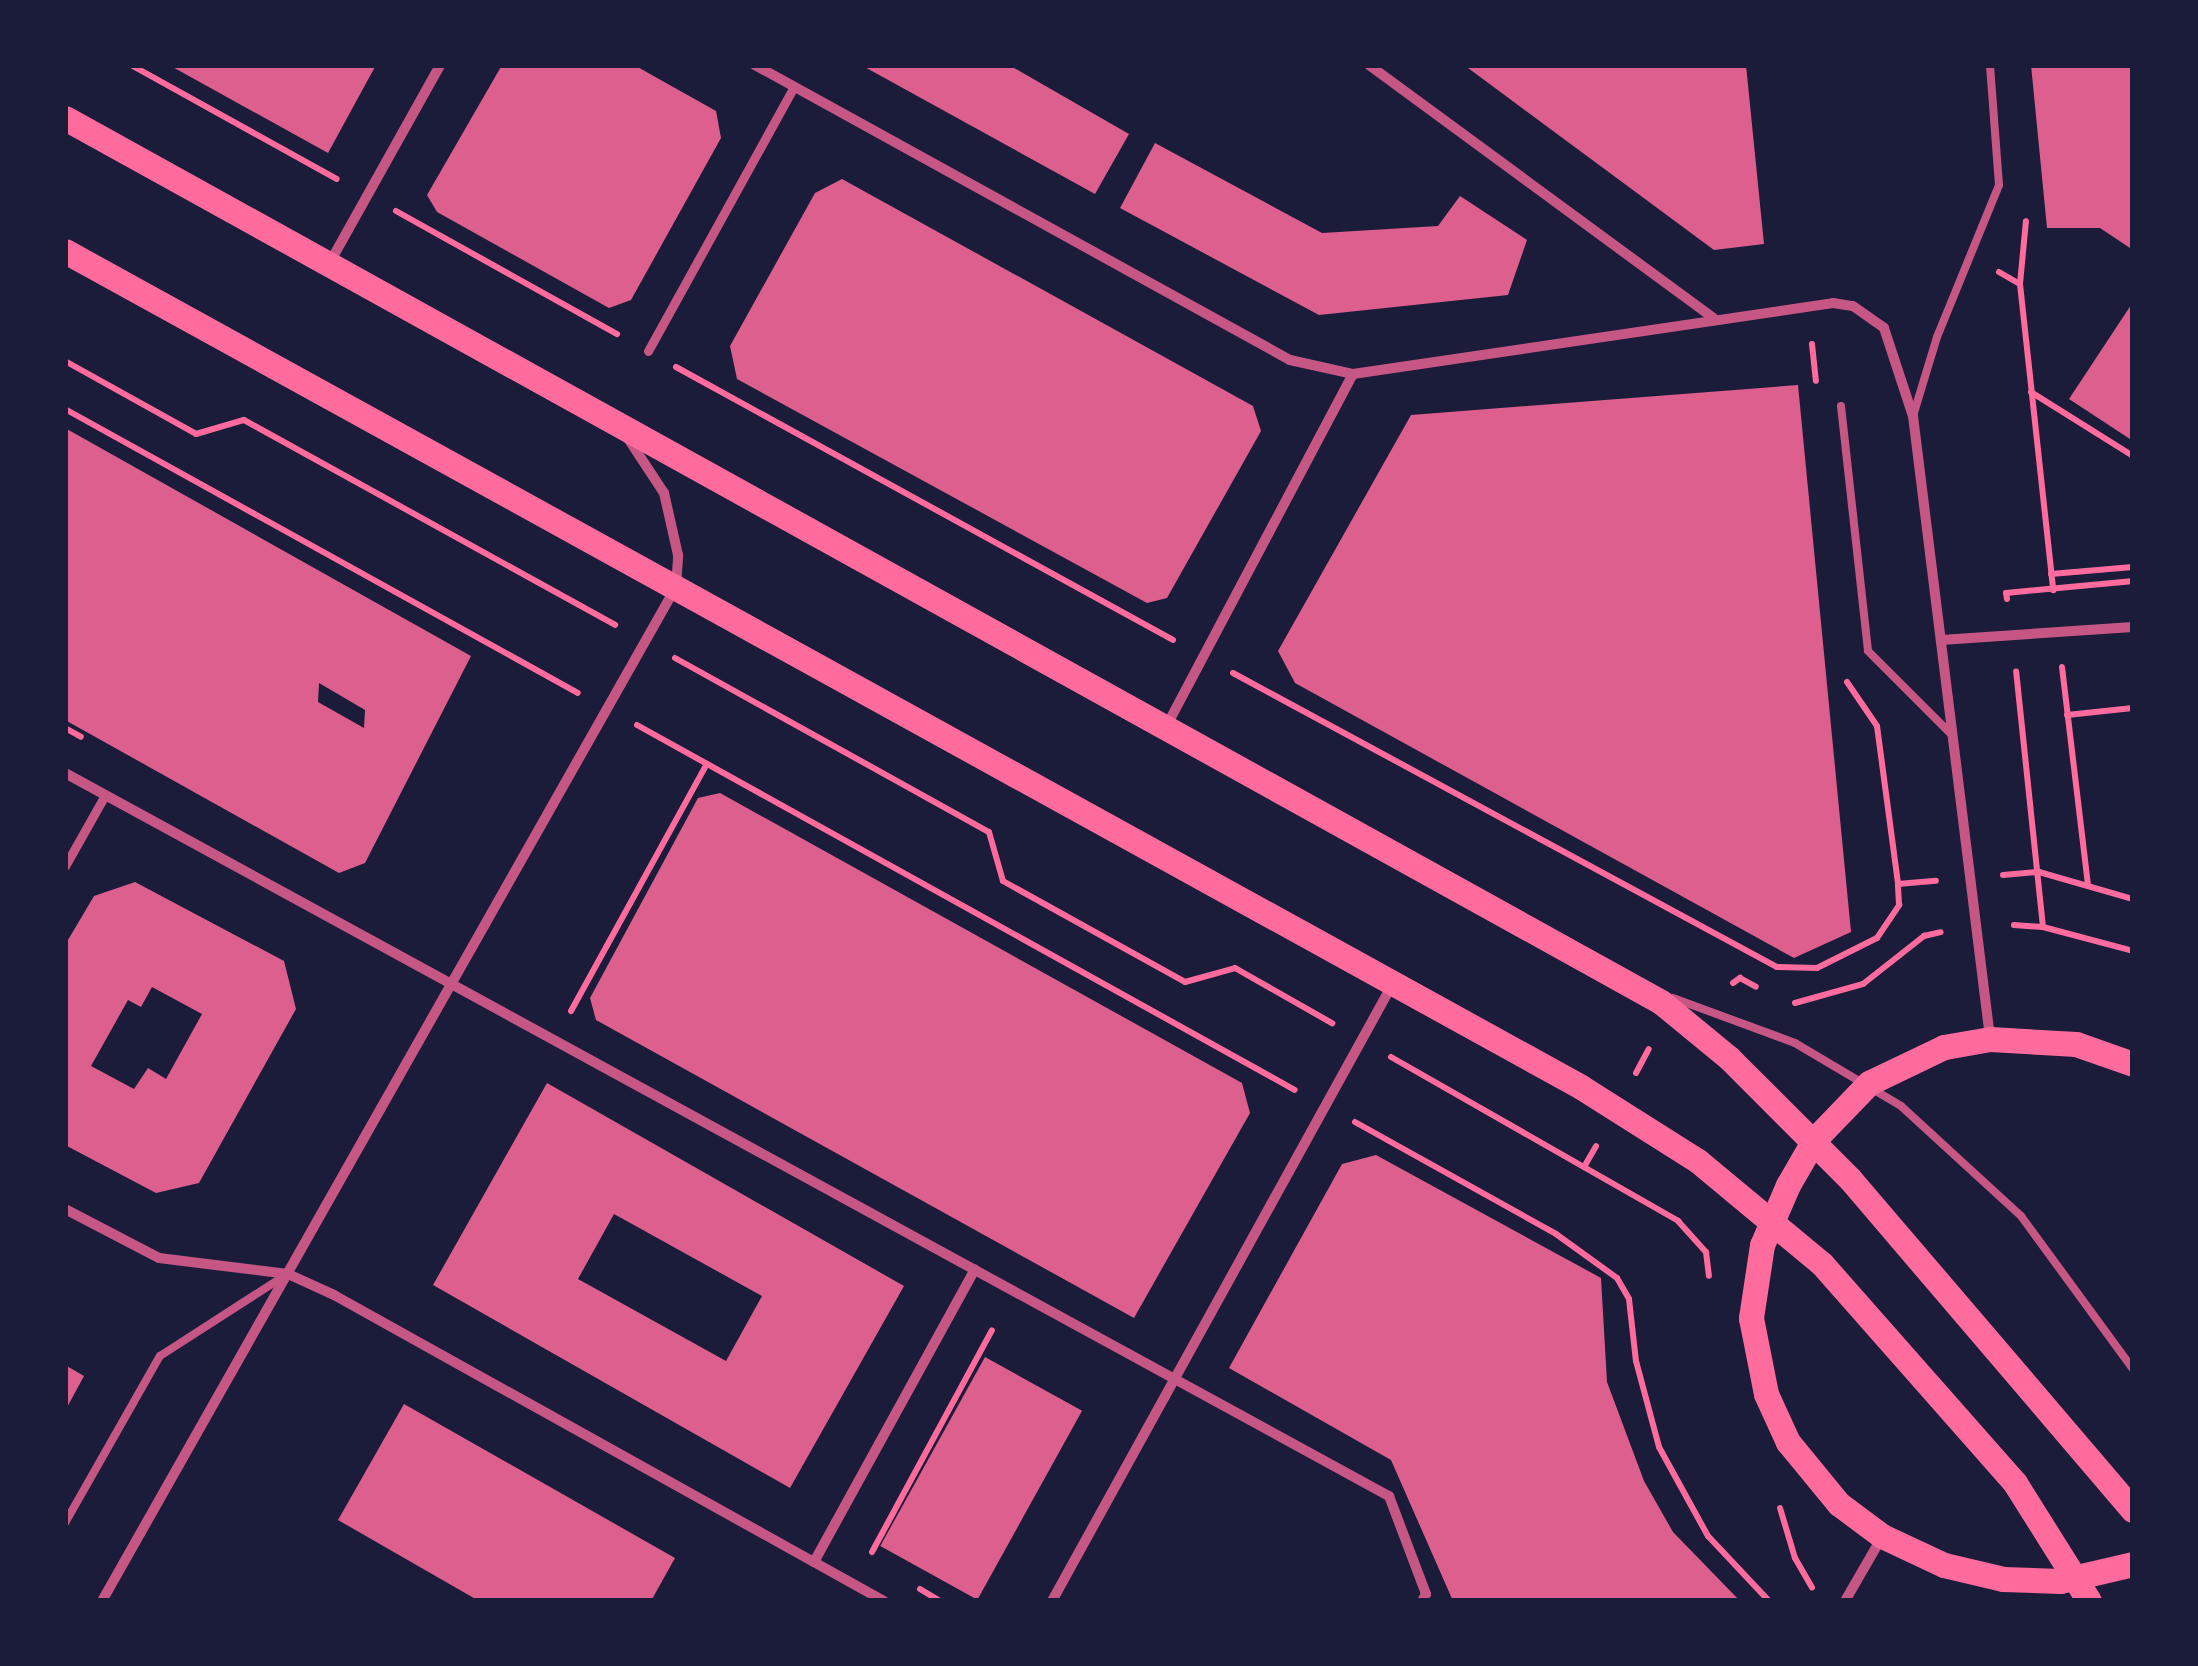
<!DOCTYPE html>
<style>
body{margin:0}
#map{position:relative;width:2198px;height:1666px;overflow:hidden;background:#1b1b3a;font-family:"Nunito Sans",sans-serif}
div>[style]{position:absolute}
.building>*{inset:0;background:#dd5f8e;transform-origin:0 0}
.path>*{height:6px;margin:-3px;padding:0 3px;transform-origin:3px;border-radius:3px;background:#ff6b9d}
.service>*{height:8px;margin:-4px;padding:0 4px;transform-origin:4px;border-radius:4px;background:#c65784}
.pedestrian>*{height:9px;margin:-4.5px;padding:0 4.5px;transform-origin:4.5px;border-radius:4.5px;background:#c65784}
.minor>*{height:10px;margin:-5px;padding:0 5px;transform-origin:5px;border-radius:5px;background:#c65784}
.primary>*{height:25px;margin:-12.5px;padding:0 12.5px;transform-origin:12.5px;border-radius:12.5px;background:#ff6b9d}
span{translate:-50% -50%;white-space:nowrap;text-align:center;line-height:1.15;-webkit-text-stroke:9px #1b1b3a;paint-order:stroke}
.frame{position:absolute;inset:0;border:68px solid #1b1b3a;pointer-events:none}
</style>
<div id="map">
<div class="building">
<i style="clip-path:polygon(169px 65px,376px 65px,328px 153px)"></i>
<i style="clip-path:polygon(502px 65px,634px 65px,716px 111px,721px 138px,631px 300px,609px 308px,437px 212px,427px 195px)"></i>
<i style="clip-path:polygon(861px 65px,1009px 65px,1129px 134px,1095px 194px)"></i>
<i style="clip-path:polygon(1464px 65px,1746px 65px,1764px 244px,1714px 250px)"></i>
<i style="clip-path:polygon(2031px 65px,2133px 65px,2133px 250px,2100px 228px,2047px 228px)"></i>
<i style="clip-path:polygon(1155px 143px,1322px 233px,1438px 226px,1460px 196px,1527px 240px,1508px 295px,1319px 315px,1120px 208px)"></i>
<i style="clip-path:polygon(842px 179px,1253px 406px,1261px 431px,1167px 598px,1147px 603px,737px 379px,730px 346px,815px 193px)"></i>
<i style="clip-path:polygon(2133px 302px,2133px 441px,2069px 399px)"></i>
<i style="clip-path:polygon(1798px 385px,1851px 932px,1794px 958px,1295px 683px,1278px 651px,1411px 415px)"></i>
<i style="clip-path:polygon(evenodd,65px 428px,471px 656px,365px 863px,339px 873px,65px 720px,65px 428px,319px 683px,365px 710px,364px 728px,318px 702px,319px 683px)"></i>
<i style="clip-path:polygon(720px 793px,1242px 1083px,1250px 1113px,1134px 1318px,596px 1020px,590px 998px,698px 798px)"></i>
<i style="clip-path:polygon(evenodd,135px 882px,284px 961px,296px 1009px,199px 1183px,156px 1193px,65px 1145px,65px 945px,94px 896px,135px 882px,152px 987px,202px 1014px,166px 1079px,148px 1068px,134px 1089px,91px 1066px,128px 1000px,141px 1007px,152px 987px)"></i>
<i style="clip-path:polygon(evenodd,547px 1083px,904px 1286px,790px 1488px,433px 1285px,547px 1083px,614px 1214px,762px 1296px,726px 1361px,578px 1279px,614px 1214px)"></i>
<i style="clip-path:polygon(1376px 1155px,1601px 1278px,1607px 1382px,1644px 1481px,1673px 1532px,1740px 1601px,1453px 1601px,1391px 1460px,1229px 1368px,1342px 1164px)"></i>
<i style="left:985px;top:1357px;width:111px;height:216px;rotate:29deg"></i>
<i style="clip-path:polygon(65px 1365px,84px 1376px,65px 1411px)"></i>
<i style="clip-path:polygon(404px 1404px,675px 1558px,651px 1601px,479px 1601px,338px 1520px)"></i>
</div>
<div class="path">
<i style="left:131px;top:65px;width:235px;rotate:29deg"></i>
<i style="left:396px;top:211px;width:253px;rotate:29.1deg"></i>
<i style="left:1999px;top:272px;width:24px;rotate:30deg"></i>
<i style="left:2020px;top:284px;width:308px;rotate:83.8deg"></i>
<i style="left:2020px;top:284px;width:63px;rotate:-84.6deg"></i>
<i style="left:1812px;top:344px;width:37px;rotate:84deg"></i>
<i style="left:65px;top:361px;width:150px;rotate:29.1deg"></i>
<i style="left:196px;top:434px;width:50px;rotate:-16.3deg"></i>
<i style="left:244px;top:420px;width:424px;rotate:28.9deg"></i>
<i style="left:676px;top:367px;width:567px;rotate:28.78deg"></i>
<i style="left:2031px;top:392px;width:120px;rotate:32.1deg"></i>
<i style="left:65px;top:409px;width:586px;rotate:28.97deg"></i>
<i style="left:2051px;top:574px;width:82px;rotate:-4.9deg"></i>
<i style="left:2007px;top:599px;width:6px;rotate:-99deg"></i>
<i style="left:2006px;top:593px;width:128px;rotate:-5.4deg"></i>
<i style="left:675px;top:658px;width:359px;rotate:29deg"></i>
<i style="left:989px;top:832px;width:51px;rotate:74.1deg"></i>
<i style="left:1003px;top:881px;width:208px;rotate:29deg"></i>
<i style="left:1185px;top:982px;width:52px;rotate:-15.6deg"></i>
<i style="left:1235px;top:968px;width:112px;rotate:29.6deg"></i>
<i style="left:2062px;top:667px;width:219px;rotate:83.2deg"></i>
<i style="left:1233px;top:673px;width:618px;rotate:28.39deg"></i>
<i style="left:1777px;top:967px;width:40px;rotate:1.4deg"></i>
<i style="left:1817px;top:968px;width:67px;rotate:-26.6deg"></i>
<i style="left:1877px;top:938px;width:40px;rotate:-56deg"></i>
<i style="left:1899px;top:905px;width:21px;rotate:-93deg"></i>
<i style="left:1898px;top:884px;width:38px;rotate:-5deg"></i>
<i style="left:1847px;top:682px;width:53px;rotate:55.7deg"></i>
<i style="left:1877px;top:726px;width:159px;rotate:82.4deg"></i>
<i style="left:2067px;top:715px;width:66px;rotate:-6.1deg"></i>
<i style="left:637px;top:725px;width:752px;rotate:29.02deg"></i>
<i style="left:65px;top:728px;width:18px;rotate:29deg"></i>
<i style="left:2003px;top:875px;width:36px;rotate:-5deg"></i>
<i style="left:2039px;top:872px;width:98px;rotate:16deg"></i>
<i style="left:2014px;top:925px;width:29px;rotate:4deg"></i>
<i style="left:2043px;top:927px;width:257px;rotate:-96deg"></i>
<i style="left:2043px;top:927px;width:93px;rotate:14.9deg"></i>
<i style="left:1733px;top:983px;width:9px;rotate:-36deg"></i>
<i style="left:1740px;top:978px;width:18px;rotate:29deg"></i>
<i style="left:1795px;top:1003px;width:71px;rotate:-15.6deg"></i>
<i style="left:1863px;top:984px;width:78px;rotate:-38.2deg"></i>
<i style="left:1924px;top:936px;width:17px;rotate:-13deg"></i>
<i style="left:571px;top:1011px;width:282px;rotate:-61.2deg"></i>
<i style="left:1391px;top:1057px;width:331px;rotate:29.7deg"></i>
<i style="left:1678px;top:1221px;width:42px;rotate:47.9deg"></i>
<i style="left:1706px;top:1252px;width:24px;rotate:83deg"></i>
<i style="left:1636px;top:1073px;width:27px;rotate:-62deg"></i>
<i style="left:1355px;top:1122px;width:230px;rotate:29.1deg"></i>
<i style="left:1556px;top:1234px;width:75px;rotate:35.8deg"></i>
<i style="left:1617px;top:1278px;width:24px;rotate:60deg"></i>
<i style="left:1629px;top:1299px;width:62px;rotate:83.6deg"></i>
<i style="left:1636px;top:1361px;width:89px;rotate:75deg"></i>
<i style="left:1659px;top:1447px;width:102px;rotate:61.2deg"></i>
<i style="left:1708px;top:1536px;width:89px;rotate:46.8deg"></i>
<i style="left:1584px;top:1167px;width:24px;rotate:-60deg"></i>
<i style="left:1780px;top:1508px;width:52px;rotate:73.3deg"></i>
<i style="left:1795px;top:1558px;width:34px;rotate:60deg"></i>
<i style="left:872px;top:1552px;width:252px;rotate:-61.6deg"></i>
<i style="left:920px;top:1589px;width:23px;rotate:31deg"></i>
</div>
<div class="service">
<i style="left:1841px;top:406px;width:246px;rotate:83.7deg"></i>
<i style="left:1868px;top:651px;width:119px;rotate:45deg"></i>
<i style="left:1913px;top:416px;width:83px;rotate:-73.1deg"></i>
<i style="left:1937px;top:337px;width:164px;rotate:-67.8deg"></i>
<i style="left:1999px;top:185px;width:120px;rotate:-94.3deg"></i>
<i style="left:1673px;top:998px;width:130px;rotate:20.2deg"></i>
<i style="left:1795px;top:1043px;width:123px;rotate:30.7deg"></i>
<i style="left:1901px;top:1106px;width:163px;rotate:42.5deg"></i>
<i style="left:2021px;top:1216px;width:190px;rotate:53.8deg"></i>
<i style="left:65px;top:1523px;width:192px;rotate:-60.4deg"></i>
<i style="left:160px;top:1356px;width:148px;rotate:-32.8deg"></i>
</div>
<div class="pedestrian">
<i style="left:648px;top:351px;width:302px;rotate:-61.1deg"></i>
<i style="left:65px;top:866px;width:81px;rotate:-60.6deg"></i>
</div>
<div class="minor">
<i style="left:755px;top:65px;width:611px;rotate:28.87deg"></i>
<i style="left:1290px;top:360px;width:65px;rotate:12.5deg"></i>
<i style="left:1353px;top:374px;width:485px;rotate:-8.4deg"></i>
<i style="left:1833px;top:303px;width:20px;rotate:9deg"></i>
<i style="left:1853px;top:306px;width:38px;rotate:35deg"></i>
<i style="left:1884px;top:328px;width:93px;rotate:71.8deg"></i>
<i style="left:1913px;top:416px;width:627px;rotate:82.94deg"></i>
<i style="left:1369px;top:65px;width:427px;rotate:36.3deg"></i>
<i style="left:329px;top:264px;width:228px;rotate:-60.8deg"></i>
<i style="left:1941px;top:640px;width:192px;rotate:-3.9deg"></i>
<i style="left:1166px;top:727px;width:399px;rotate:-62.1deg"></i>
<i style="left:65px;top:773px;width:1509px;rotate:28.64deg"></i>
<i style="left:1389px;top:1496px;width:105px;rotate:69.3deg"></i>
<i style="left:1426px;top:1594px;width:8px;rotate:120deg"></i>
<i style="left:65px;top:1209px;width:106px;rotate:27.5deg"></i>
<i style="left:159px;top:1258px;width:130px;rotate:7.1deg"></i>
<i style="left:288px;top:1274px;width:51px;rotate:24.5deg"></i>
<i style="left:334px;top:1295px;width:629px;rotate:29.09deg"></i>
<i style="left:814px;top:1562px;width:334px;rotate:-61.2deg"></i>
<i style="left:102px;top:1601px;width:1165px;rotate:-60.49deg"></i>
<i style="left:676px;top:587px;width:32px;rotate:-86deg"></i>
<i style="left:678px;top:555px;width:64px;rotate:-102.7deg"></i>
<i style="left:664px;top:493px;width:64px;rotate:-123.4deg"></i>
<i style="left:1052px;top:1601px;width:704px;rotate:-61.1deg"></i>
<i style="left:1845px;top:1601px;width:74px;rotate:-60deg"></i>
</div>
<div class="primary">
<i style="left:65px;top:118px;width:1824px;rotate:28.98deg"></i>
<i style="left:1661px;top:1002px;width:88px;rotate:39.5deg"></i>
<i style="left:1729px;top:1058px;width:171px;rotate:45deg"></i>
<i style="left:1850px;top:1179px;width:435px;rotate:49.5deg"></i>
<i style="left:65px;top:251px;width:1731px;rotate:28.87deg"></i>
<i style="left:1581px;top:1087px;width:138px;rotate:32.3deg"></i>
<i style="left:1698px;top:1161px;width:161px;rotate:39.7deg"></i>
<i style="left:1822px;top:1264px;width:292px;rotate:48.6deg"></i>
<i style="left:2015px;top:1483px;width:139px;rotate:57.9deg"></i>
<i style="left:2133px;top:1064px;width:60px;rotate:-160.7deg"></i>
<i style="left:2076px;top:1044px;width:86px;rotate:-176.7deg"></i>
<i style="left:1990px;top:1039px;width:47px;rotate:170.1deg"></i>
<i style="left:1944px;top:1047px;width:83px;rotate:154.4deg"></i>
<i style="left:1869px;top:1083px;width:79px;rotate:134deg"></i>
<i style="left:1814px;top:1140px;width:52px;rotate:120deg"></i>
<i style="left:1788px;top:1185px;width:65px;rotate:113.4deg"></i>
<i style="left:1762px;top:1245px;width:74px;rotate:98.6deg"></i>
<i style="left:1751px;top:1318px;width:77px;rotate:78.8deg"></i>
<i style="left:1766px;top:1394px;width:53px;rotate:65.4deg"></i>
<i style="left:1788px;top:1442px;width:80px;rotate:50.6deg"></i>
<i style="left:1839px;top:1504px;width:54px;rotate:36.7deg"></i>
<i style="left:1882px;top:1536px;width:68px;rotate:25.1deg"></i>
<i style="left:1944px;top:1565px;width:61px;rotate:13.3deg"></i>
<i style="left:2003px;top:1579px;width:57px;rotate:2deg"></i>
<i style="left:2060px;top:1581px;width:75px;rotate:-13.1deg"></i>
</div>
<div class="frame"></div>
</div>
